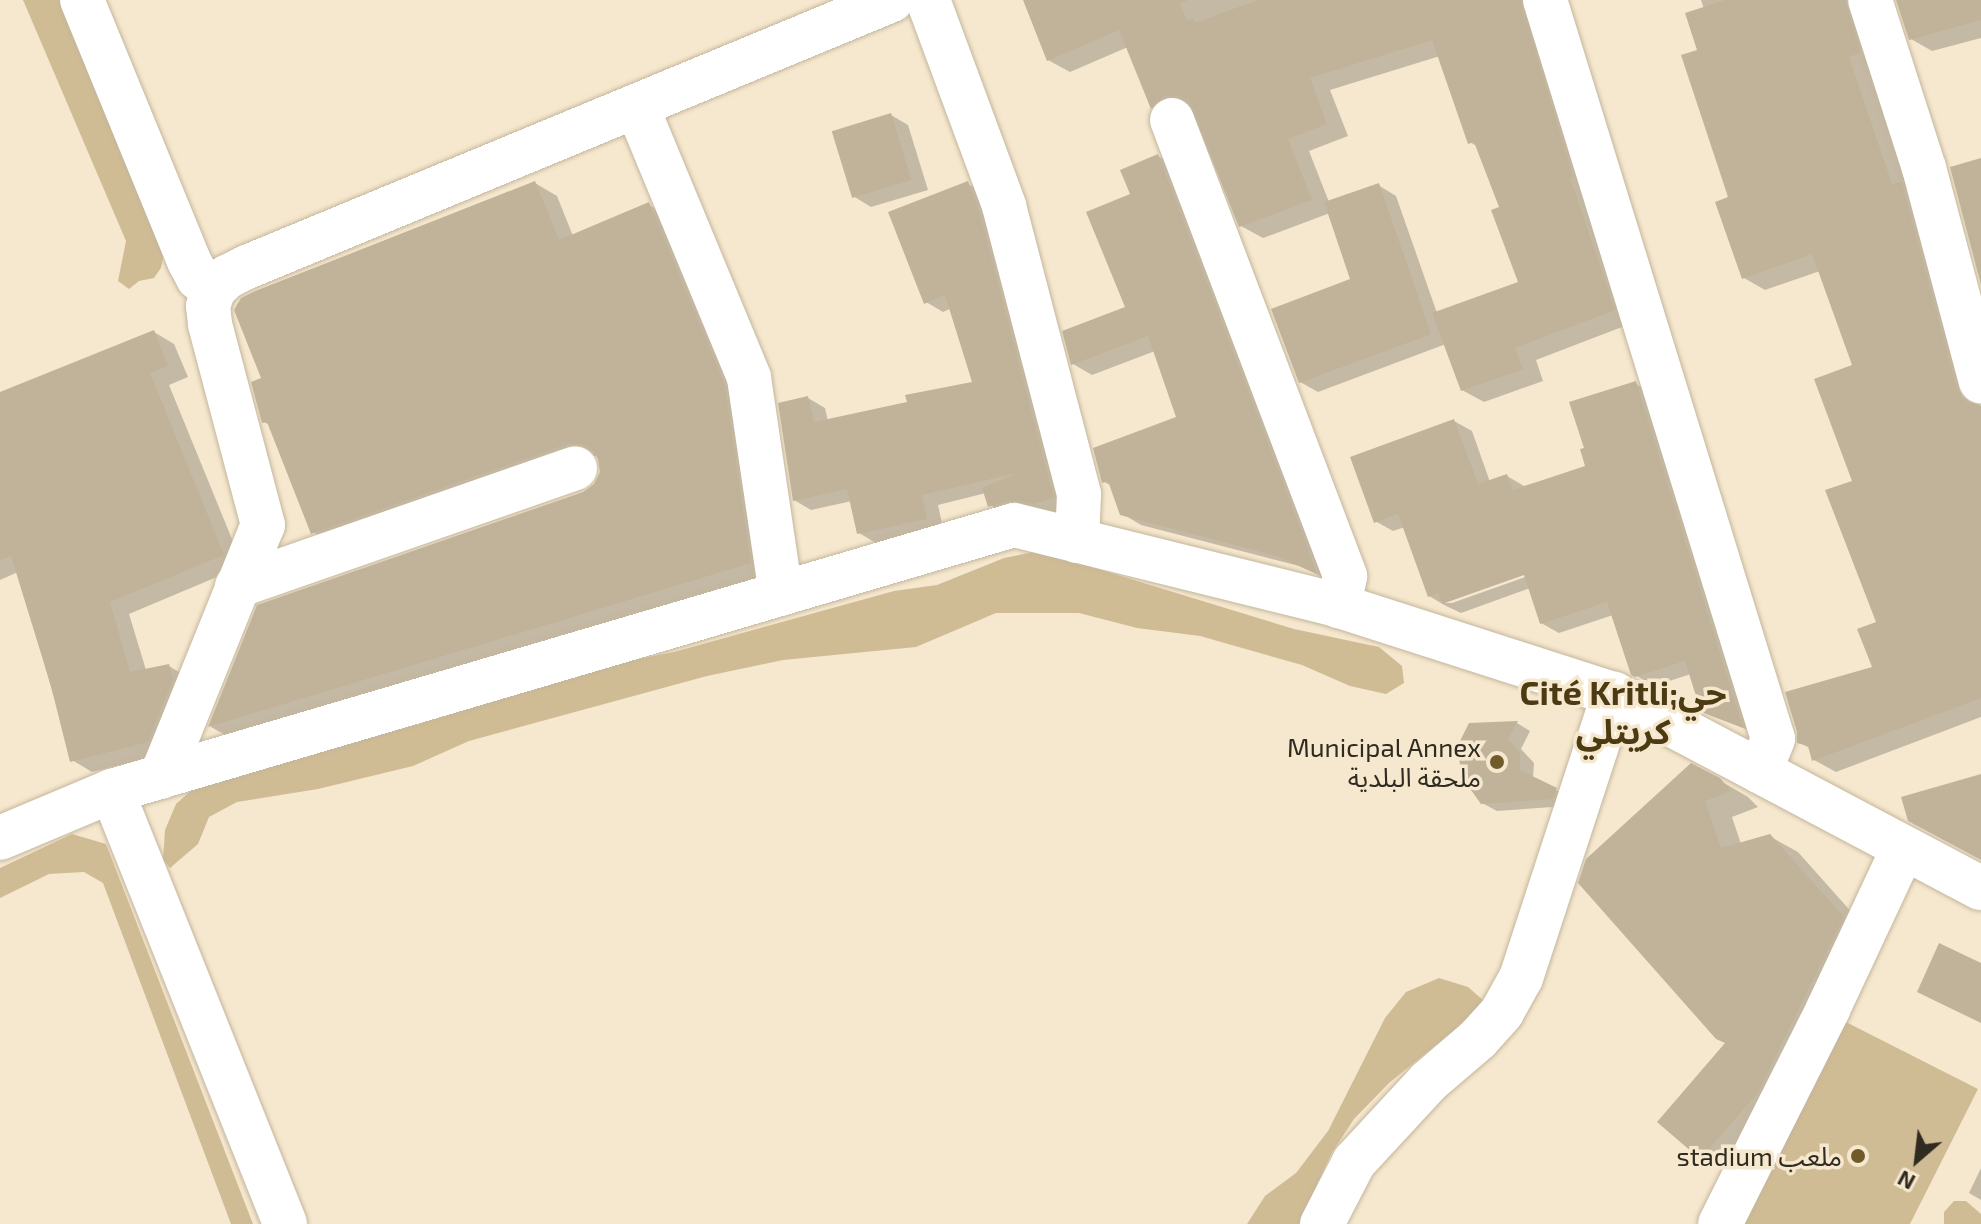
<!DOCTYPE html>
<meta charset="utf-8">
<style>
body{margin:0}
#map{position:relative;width:1981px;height:1224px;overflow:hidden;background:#f6e8ce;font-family:"Exo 2","Noto Sans Arabic",sans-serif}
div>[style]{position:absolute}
.green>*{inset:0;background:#d0bc94}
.shadow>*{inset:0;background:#0003}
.building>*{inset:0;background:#c0b39a;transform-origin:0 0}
.roads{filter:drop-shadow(0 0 2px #c3b69d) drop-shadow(0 0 2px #c3b69d)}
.street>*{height:44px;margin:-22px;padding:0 22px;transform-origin:22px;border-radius:22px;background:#fff}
.secondary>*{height:44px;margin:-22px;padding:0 22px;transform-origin:22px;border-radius:22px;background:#fff}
.dots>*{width:22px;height:22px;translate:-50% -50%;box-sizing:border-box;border:4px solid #f6e8ce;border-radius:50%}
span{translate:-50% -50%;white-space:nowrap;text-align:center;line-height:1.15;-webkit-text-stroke:7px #f6e8ce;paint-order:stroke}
.poi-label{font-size:26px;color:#302b21}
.right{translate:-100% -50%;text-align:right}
.district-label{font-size:34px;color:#4c3a13;font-weight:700}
.north{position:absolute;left:1877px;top:1120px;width:80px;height:80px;-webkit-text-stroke:6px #f6e8ce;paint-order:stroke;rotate:208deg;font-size:22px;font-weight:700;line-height:32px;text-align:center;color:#302b21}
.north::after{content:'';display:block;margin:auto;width:28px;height:36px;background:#302b21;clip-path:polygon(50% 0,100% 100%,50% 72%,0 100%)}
</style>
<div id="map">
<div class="green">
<i style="clip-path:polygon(23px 0,63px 0,165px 249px,161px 268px,154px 278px,139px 281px,129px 289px,118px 281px,126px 241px)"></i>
<i style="clip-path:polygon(1039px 551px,1294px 629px,1379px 647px,1402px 666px,1404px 683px,1386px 694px,1350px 686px,1302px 665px,1200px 636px,1137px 628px,1079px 613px,996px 613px,916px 647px,783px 660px,707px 676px,469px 741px,413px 766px,318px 789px,237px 802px,209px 817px,198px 844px,170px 868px,163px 860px,165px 830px,176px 804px,204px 779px,412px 726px,623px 662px,674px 652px,894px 591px,937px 585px,1004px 558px)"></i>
<i style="clip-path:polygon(72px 834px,106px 844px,253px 1224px,231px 1224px,103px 883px,84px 872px,49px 874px,0 898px,0 868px)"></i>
<i style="clip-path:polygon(1439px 978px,1468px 987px,1484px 1001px,1453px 1031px,1389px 1083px,1354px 1119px,1331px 1154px,1299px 1224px,1247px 1224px,1265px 1196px,1296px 1173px,1328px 1131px,1385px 1018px,1406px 992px)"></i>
<i style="clip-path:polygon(1840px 1019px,1978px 1089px,1910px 1224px,1737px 1224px)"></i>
<i style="clip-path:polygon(1954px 1201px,1966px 1201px,1981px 1214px,1981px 1224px,1944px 1224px,1944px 1212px)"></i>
</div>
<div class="shadow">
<i style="clip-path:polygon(evenodd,1026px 0,1544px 0,1635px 322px,1536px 360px,1543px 381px,1484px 402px,1462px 390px,1446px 344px,1318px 392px,1300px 382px,1353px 280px,1330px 213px,1263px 238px,1241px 226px,1193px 107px,1186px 108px,1173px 119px,1152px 107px,1128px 47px,1070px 72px,1048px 60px,1026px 0,1440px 56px,1470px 142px,1478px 147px,1502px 208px,1521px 283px,1437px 313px,1396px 196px,1378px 185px,1329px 202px,1309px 151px,1348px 136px,1330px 90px,1440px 56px)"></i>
<i style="clip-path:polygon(1701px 0,1870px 0,1981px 408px,1981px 717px,1836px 772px,1814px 760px,1811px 749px,1799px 742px,1874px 668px,1879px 623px,1854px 482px,1855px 366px,1820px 271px,1765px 290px,1744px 278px,1699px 51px,1704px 9px)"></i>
<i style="clip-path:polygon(1898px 0,1981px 0,1981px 38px,1932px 51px,1911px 39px)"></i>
<i style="clip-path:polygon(891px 115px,908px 125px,928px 190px,871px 207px,853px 196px)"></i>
<i style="clip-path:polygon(1158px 156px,1177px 167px,1334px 582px,1299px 566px,1141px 525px,1121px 513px,1110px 485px,1104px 482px,1179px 418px,1155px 351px,1092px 375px,1073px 364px,1128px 308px,1133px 195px)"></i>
<i style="clip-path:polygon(535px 183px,557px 196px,573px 236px,649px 205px,672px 218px,747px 399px,773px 576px,232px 739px,211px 727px,259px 607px,584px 493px,596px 485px,601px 474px,598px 456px,590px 456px,335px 545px,313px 532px,271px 426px,264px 422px,263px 379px,236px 309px,237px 304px,254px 294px)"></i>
<i style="clip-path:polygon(968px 184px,985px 193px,1070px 507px,1051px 513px,1007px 515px,990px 505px,986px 493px,938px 505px,943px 528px,876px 543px,859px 533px,852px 501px,811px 510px,794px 500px,808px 398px,825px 408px,828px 421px,909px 403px,975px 384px,952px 308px,943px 312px,926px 302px)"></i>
<i style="clip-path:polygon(154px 332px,174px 344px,188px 377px,169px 385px,243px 566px,129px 614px,146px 670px,169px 666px,189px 678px,168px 753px,92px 772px,72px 760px,18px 572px,0 580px,0 394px)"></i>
<i style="clip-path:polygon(evenodd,1636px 384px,1654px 394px,1759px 735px,1703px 710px,1691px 674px,1654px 686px,1632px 673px,1613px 615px,1559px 633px,1541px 623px,1530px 588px,1461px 613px,1446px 606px,1429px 596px,1405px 527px,1393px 531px,1375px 521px,1454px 421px,1472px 431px,1490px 482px,1507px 476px,1524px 486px,1588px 468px,1636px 384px,1532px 570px,1534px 574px,1452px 603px,1441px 603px,1532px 570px)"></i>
<i style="clip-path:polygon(1517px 723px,1530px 731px,1521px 749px,1534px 763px,1533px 778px,1570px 797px,1567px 806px,1497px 811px,1482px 803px,1470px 725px)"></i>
<i style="clip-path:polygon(1719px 780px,1748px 797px,1758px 807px,1732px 817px,1741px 844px,1769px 836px,1798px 852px,1871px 934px,1730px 1174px,1702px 1158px,1660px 1121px,1727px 1043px,1581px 883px)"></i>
<i style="clip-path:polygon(1981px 1168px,1981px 1200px,1969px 1193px)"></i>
</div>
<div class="building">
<i style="clip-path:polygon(1023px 0,1188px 0,1180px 3px,1187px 21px,1193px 18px,1195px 23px,1258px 0,1521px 0,1573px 177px,1570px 178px,1615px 310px,1515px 348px,1523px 369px,1461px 391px,1432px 313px,1518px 282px,1491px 210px,1499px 207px,1474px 142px,1468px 144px,1432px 40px,1310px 78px,1327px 124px,1288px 139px,1312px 200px,1239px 227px,1188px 101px,1177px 96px,1164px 96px,1151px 109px,1119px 30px,1047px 61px)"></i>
<i style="clip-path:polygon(1725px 0,1846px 0,1861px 53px,1849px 57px,1892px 184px,1902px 182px,1957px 388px,1964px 400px,1981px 406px,1981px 698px,1812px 761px,1808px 746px,1797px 743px,1797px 732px,1785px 692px,1872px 667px,1857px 629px,1876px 622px,1825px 490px,1852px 481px,1814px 379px,1852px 365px,1812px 254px,1742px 279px,1715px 202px,1728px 197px,1681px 55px,1697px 50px,1685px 13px)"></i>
<i style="clip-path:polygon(1896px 0,1981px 0,1981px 20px,1909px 40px)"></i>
<i style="left:891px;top:113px;width:70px;height:62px;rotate:73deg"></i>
<i style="clip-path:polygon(1158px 154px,1304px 538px,1317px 574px,1277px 556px,1120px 515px,1108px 481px,1102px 483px,1093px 448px,1176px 417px,1148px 336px,1071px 365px,1062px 331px,1125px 307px,1086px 212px,1130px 194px,1120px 170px)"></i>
<i style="clip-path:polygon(1981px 158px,1981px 285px,1950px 167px)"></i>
<i style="clip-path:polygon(535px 181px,559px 240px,649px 202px,725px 385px,751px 563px,208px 727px,257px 605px,583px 492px,594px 484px,600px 472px,598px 459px,592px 450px,580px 444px,568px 444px,311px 534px,267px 422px,262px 423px,251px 382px,261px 378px,234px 310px,241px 298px,253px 292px)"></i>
<i style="clip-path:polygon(968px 181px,980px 214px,1054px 498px,1033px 504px,1008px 501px,988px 507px,982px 488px,1017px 473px,922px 495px,927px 519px,857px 534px,847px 489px,793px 501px,778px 403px,808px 396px,814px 422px,907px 402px,905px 395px,972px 382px,945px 295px,924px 304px,888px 212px)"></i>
<i style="clip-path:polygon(1379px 183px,1431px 334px,1299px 383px,1271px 309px,1350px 279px,1324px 202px)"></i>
<i style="clip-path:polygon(154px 330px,168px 366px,150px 373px,224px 555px,110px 602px,130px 672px,169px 664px,173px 680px,148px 742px,70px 762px,51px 686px,11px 556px,0 560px,0 392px)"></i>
<i style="clip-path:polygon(1636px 381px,1743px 728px,1701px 712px,1685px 661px,1635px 677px,1631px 675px,1607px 602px,1540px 624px,1524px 575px,1442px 604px,1438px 593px,1428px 597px,1398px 514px,1374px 523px,1350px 457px,1454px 419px,1478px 484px,1507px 474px,1513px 490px,1585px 466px,1580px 449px,1584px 448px,1569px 402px)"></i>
<i style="clip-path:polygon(1518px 721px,1508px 739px,1520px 753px,1520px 770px,1557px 788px,1553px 799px,1481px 804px,1461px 776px,1458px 745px,1469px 723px)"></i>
<i style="clip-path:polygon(1691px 763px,1720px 778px,1731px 791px,1705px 801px,1721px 848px,1770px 834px,1844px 917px,1757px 1094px,1700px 1159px,1657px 1122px,1725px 1043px,1716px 1039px,1578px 883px,1586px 859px)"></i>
<i style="clip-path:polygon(1981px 774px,1981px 860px,1908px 821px,1901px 797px)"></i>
<i style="clip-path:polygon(1939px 943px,1981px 963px,1981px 1023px,1917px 992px)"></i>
</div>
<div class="roads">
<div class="street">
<i style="left:82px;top:0;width:282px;rotate:67.7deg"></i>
<i style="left:189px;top:261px;width:19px;rotate:62deg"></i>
<i style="left:198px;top:278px;width:19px;rotate:35deg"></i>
<i style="left:928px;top:0;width:220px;rotate:69.7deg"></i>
<i style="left:1004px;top:206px;width:298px;rotate:75.4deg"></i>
<i style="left:1079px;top:494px;width:47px;rotate:92.4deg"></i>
<i style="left:1545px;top:0;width:773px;rotate:72.85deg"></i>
<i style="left:1773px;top:739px;width:35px;rotate:112deg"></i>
<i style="left:1870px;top:0;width:176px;rotate:72.2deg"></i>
<i style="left:1924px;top:168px;width:221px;rotate:75.1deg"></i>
<i style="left:637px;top:107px;width:293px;rotate:67.5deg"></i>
<i style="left:749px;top:378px;width:218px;rotate:81.6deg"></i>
<i style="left:1172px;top:120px;width:488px;rotate:69.2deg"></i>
<i style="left:1345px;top:576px;width:31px;rotate:101deg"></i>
<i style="left:237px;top:586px;width:358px;rotate:-19.2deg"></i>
<i style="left:161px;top:777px;width:272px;rotate:-68deg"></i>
<i style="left:263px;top:525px;width:208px;rotate:-104.8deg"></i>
<i style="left:210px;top:324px;width:18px;rotate:-96deg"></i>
<i style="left:208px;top:306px;width:18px;rotate:-71deg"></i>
<i style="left:214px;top:289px;width:18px;rotate:-43deg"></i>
<i style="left:227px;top:277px;width:22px;rotate:-27deg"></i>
<i style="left:247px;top:267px;width:698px;rotate:-22.49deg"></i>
<i style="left:112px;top:791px;width:466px;rotate:68.2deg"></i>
<i style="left:1322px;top:1224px;width:70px;rotate:-62.7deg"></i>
<i style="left:1354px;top:1162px;width:110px;rotate:-47.2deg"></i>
<i style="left:1429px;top:1081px;width:65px;rotate:-40.6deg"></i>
<i style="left:1478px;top:1039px;width:36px;rotate:-48deg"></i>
<i style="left:1502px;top:1012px;width:39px;rotate:-61deg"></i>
<i style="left:1521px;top:978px;width:299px;rotate:-71.9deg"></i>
<i style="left:1720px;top:1224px;width:241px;rotate:-63.3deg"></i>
<i style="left:1828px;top:1009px;width:177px;rotate:-64.9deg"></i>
</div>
<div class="secondary">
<i style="left:0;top:838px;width:121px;rotate:-22.8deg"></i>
<i style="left:112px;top:791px;width:940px;rotate:-16.43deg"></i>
<i style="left:1014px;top:525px;width:325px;rotate:13.9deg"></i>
<i style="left:1330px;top:603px;width:298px;rotate:17.8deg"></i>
<i style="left:1614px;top:694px;width:415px;rotate:27.9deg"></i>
</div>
</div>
<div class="dots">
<i style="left:1497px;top:762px;background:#725b2b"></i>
<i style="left:1858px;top:1156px;background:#725b2b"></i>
</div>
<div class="poi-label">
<span class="right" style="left:1481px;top:762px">Municipal Annex<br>ملحقة البلدية</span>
<span class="right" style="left:1842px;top:1156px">stadium ملعب</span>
</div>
<div class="district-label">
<span style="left:1623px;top:711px">Cité Kritli;حي<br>كريتلي</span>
</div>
<div class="north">N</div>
</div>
